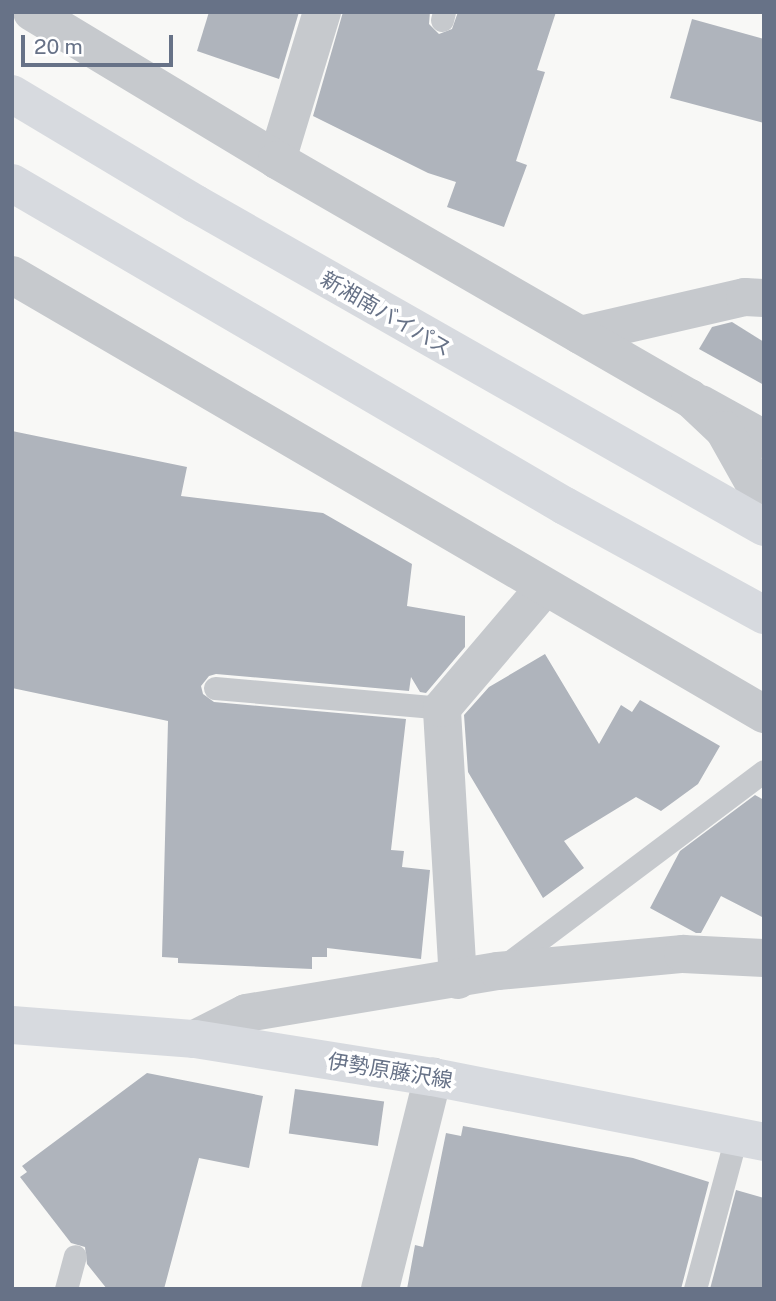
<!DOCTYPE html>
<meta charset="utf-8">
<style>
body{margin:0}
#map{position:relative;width:776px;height:1301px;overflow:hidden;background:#f8f8f6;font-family:"Public Sans","Noto Sans JP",sans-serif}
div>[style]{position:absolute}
.building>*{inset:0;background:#afb4bc;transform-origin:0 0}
.service>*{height:23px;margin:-11.5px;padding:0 11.5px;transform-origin:11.5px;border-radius:11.5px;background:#c6c9cd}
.minor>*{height:38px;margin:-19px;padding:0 19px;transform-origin:19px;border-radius:19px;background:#c6c9cd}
.tertiary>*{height:38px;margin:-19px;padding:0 19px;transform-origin:19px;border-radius:19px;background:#c6c9cd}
.primary>*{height:38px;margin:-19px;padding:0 19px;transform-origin:19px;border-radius:19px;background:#d7dadf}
.motorway>*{height:38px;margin:-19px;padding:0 19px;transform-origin:19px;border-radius:19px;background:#d7dadf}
span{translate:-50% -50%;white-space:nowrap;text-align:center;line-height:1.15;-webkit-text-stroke:7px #fff;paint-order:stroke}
.street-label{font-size:21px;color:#677287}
.frame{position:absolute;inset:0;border:14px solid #677287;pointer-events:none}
.scale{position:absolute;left:21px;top:35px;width:152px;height:32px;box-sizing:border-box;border:4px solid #677287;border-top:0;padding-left:9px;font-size:21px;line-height:24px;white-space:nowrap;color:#677287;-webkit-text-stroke:5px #fff;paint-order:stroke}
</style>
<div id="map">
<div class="building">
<i style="clip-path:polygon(209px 12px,299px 12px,279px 79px,197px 51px)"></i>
<i style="clip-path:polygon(343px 12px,430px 12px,429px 24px,439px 34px,452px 29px,458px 12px,556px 12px,537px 70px,545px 72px,516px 161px,527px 165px,504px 227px,447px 207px,456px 182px,428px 173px,313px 116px)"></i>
<i style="clip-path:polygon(692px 19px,764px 39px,764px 123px,670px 98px)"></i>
<i style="clip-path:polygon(732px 322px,764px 342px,764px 385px,699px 349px,712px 327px)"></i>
<i style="clip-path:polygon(12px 431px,187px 467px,181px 496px,323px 513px,412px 564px,407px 606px,465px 616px,465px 647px,426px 693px,420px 692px,411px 677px,409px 691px,216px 674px,209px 676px,201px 686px,203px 694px,214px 702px,406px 719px,391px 850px,404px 851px,402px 867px,430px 870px,421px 959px,327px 948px,327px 957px,312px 957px,312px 969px,178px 963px,178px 958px,162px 957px,168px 721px,12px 688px)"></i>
<i style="clip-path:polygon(545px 654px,599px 744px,621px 705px,632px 712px,640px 700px,720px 746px,698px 784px,661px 811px,636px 797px,564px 841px,584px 868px,543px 898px,468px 772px,464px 715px,489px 687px)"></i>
<i style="clip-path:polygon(755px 795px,764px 800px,764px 918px,721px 896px,701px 933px,696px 933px,650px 908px,680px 851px)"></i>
<i style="clip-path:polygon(147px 1073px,263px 1096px,249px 1168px,199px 1158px,164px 1289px,107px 1289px,87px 1264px,85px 1247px,71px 1243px,20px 1177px,27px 1172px,22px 1166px)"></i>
<i style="left:295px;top:1089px;width:90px;height:45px;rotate:8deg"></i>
<i style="clip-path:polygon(463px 1126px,633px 1158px,709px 1182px,681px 1289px,407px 1289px,415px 1245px,423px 1247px,446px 1133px,461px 1136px)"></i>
<i style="clip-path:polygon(736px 1190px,764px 1198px,764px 1289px,710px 1289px)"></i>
</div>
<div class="service">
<i style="left:442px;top:20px;width:8px;rotate:-76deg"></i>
<i style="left:215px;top:688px;width:228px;rotate:5deg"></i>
<i style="left:503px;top:967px;width:326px;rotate:-36.9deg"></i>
<i style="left:66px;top:1289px;width:34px;rotate:-75deg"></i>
<i style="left:695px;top:1289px;width:157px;rotate:-74.9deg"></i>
</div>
<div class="minor">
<i style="left:277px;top:160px;width:155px;rotate:-73.1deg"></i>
<i style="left:580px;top:335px;width:169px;rotate:-13deg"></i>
<i style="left:745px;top:297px;width:19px;rotate:3deg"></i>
<i style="left:701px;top:404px;width:72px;rotate:29.1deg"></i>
<i style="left:458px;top:980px;width:272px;rotate:-93.4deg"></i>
<i style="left:442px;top:708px;width:157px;rotate:-49.6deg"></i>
<i style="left:195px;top:1039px;width:57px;rotate:-27deg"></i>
<i style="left:246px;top:1013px;width:255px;rotate:-9.5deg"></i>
<i style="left:498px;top:971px;width:186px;rotate:-5.3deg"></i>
<i style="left:683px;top:954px;width:81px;rotate:2.8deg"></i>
<i style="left:380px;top:1289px;width:219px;rotate:-76deg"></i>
</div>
<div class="tertiary">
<i style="left:32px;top:12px;width:286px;rotate:31.1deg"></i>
<i style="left:277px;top:160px;width:477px;rotate:30deg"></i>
<i style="left:690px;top:398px;width:47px;rotate:43.3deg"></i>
<i style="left:724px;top:430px;width:81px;rotate:60.6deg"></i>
<i style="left:12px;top:275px;width:871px;rotate:30.28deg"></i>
</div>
<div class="primary">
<i style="left:12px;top:1025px;width:184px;rotate:4.4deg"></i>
<i style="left:195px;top:1039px;width:241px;rotate:9.1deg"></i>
<i style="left:433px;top:1077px;width:337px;rotate:11.1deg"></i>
</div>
<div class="motorway">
<i style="left:12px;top:94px;width:214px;rotate:30.9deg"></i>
<i style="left:196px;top:204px;width:653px;rotate:29.63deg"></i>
<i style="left:12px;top:183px;width:640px;rotate:30.29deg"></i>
<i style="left:565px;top:506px;width:227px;rotate:28.7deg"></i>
</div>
<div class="street-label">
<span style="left:386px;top:314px;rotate:30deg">新湘南バイパス</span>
<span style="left:390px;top:1071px;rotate:9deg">伊勢原藤沢線</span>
</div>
<div class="frame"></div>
<div class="scale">20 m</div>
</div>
